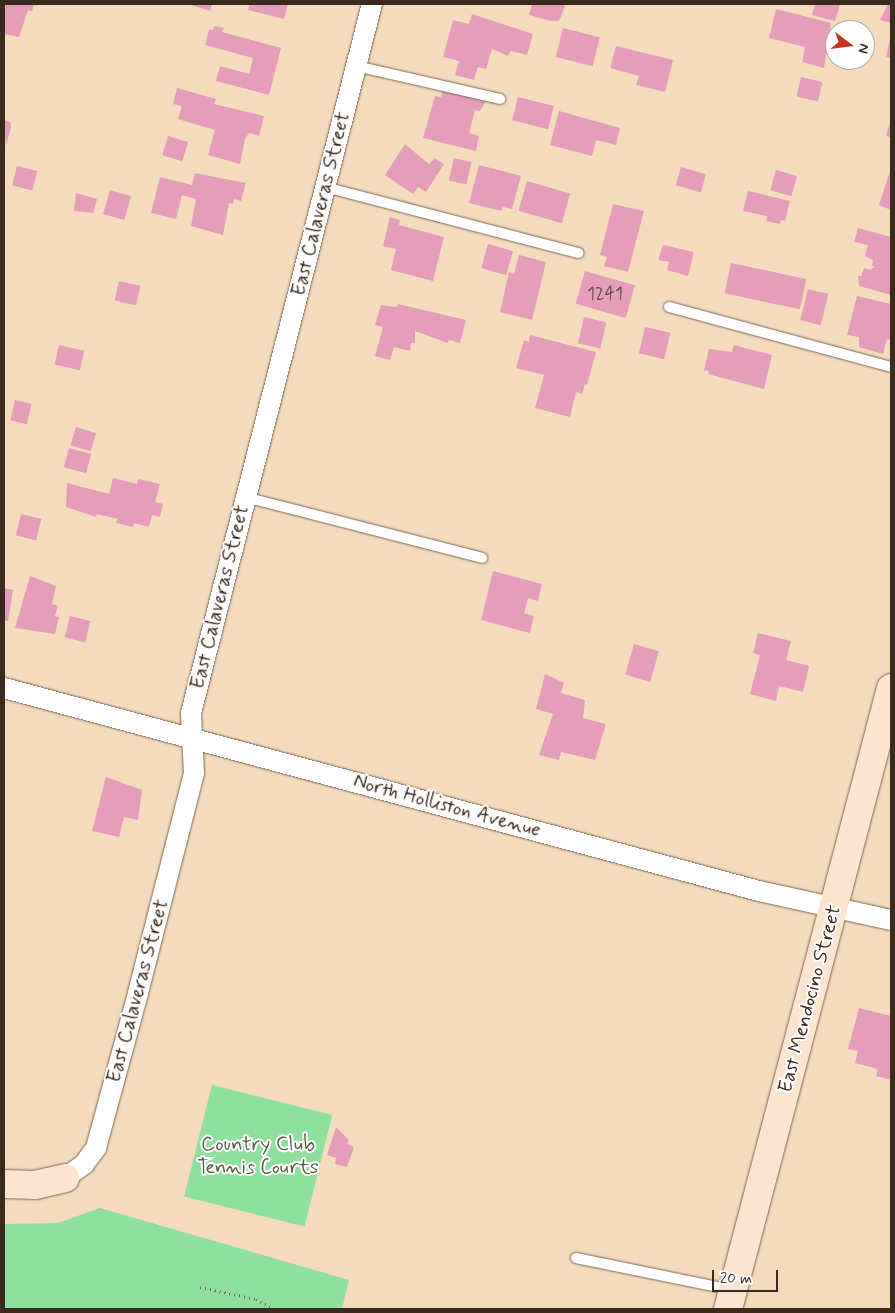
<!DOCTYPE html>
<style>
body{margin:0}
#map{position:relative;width:895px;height:1313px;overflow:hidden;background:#f4dbbe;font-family:Mynerve,sans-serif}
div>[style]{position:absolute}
.green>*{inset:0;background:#8fdf9f;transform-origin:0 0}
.building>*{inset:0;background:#e49eb9;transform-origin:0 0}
.path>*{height:3px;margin-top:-1.5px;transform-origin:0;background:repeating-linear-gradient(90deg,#7c6856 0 1px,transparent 0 5px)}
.roads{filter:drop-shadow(0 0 1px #7c6856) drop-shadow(0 0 1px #7c6856)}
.lane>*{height:10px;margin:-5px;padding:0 5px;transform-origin:5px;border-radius:5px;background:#fff}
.street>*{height:20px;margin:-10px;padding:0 10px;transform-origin:10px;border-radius:10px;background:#fff}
.secondary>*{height:28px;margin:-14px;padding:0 14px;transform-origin:14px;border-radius:14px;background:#fce5d0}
span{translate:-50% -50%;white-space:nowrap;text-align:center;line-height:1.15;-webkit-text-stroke:4px #fff;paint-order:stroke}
.number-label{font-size:18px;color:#654745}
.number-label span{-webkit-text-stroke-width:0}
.street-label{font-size:20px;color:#3b2a1e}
.park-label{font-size:20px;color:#546045}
.frame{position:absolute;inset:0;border:5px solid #3b2a1e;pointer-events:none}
.north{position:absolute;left:825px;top:20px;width:50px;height:50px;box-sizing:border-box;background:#fff;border:1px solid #b1aaa5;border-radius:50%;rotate:105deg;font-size:14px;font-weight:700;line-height:20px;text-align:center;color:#3b2a1e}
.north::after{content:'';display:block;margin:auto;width:18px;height:22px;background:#c8321e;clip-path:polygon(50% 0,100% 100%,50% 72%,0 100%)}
.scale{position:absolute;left:712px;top:1270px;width:66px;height:22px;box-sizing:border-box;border:2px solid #3b2a1e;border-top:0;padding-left:6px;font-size:15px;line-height:18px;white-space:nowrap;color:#3b2a1e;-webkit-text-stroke:4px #fff;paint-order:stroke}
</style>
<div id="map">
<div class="green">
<i style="left:212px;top:1085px;width:124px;height:115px;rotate:14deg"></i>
<i style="clip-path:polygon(100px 1208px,349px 1280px,342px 1309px,4px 1309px,4px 1224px,58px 1223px)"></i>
</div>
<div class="building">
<i style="clip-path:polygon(4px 4px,34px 4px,32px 11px,28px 10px,19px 37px,4px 34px)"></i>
<i style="clip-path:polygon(188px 4px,212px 4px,210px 11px)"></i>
<i style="clip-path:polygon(250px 4px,288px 4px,284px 19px,248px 10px)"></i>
<i style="clip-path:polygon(532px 4px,558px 4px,565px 6px,559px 21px,551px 21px,529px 15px)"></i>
<i style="clip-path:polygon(815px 4px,840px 4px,835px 21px,812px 15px)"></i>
<i style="clip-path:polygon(888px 4px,891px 4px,891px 23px,880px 20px)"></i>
<i style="clip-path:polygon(776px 9px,831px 23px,824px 68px,802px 62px,805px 47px,769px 38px)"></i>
<i style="clip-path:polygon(472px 14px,533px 34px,527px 55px,511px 51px,508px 56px,492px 49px,486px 69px,478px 67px,474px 80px,455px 75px,459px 61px,443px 57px,453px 20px,469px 24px)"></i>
<i style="clip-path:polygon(214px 26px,224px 28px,222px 32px,281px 48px,269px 95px,216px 81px,220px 66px,249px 74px,253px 58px,205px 45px,209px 29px,213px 30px)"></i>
<i style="left:563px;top:28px;width:38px;height:30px;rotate:14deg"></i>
<i style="clip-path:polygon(890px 38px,891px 38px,891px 58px,886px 57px)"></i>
<i style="clip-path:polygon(616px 46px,673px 60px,665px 92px,636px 85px,639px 76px,610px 68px)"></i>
<i style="left:801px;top:77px;width:22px;height:20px;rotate:13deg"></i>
<i style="clip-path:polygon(443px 87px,486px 101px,480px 111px,475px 110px,469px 133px,479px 136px,476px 151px,423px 138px,435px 96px,441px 97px)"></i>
<i style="clip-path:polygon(177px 88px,216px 99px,214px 104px,264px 116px,259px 136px,249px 133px,245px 139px,240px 164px,208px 155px,215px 130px,178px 119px,182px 106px,173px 104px)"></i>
<i style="left:518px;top:97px;width:37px;height:24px;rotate:14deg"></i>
<i style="clip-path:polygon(559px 111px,620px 128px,616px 145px,596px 140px,592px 156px,550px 145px)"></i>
<i style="clip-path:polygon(891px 119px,891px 137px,886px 136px)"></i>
<i style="clip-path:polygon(4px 120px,10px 122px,11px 127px,6px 145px)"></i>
<i style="left:168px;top:136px;width:21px;height:20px;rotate:17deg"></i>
<i style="clip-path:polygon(405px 144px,429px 164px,435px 158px,444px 164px,426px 192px,418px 187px,413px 194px,385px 175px)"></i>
<i style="left:454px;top:158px;width:18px;height:23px;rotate:13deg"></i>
<i style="clip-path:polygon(479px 165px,521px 176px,512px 209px,503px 207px,501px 211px,469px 203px)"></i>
<i style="left:17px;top:166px;width:21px;height:20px;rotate:14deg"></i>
<i style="left:681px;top:167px;width:26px;height:19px;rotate:16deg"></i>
<i style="clip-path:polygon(891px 168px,891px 210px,879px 205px)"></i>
<i style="left:776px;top:170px;width:22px;height:21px;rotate:16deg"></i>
<i style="clip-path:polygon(195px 173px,246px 183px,241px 201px,234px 199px,233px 204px,229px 203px,223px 235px,191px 226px,196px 199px,182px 195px,176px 219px,151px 213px,160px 177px,192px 185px)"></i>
<i style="left:527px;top:181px;width:45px;height:31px;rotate:16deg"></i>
<i style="left:110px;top:190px;width:22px;height:25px;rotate:16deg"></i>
<i style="clip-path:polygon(748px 191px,790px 201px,785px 221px,781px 220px,780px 224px,766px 221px,767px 216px,743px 211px)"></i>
<i style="clip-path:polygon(76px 193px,97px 199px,93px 213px,74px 211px)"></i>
<i style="clip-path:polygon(613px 204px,644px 211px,628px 272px,604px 266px,607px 257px,600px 255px)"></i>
<i style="clip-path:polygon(390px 217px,400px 220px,399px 225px,444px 237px,433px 281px,391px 270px,396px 249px,383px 246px)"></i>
<i style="clip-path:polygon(858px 228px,891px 237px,891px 295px,859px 286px,858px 276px,861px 276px,864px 268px,870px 270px,875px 267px,872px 266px,873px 260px,865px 256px,868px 245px,854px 242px)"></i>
<i style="left:488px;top:244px;width:26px;height:25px;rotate:16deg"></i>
<i style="clip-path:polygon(663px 245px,694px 252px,688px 276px,667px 270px,669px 262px,658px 260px)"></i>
<i style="clip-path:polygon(519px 255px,546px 262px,532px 320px,500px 312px,509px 272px,514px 274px)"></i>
<i style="left:731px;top:263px;width:77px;height:31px;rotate:12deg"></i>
<i style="left:585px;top:271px;width:52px;height:34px;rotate:16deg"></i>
<i style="left:119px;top:281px;width:22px;height:20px;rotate:13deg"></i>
<i style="left:808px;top:289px;width:21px;height:32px;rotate:14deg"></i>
<i style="clip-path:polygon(857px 296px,891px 304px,891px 340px,887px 339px,883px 354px,859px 347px,859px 337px,847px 335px)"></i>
<i style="clip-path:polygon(398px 304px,466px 320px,460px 343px,449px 340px,448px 343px,415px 331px,415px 343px,411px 343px,410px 351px,394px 347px,390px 360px,375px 356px,383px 327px,375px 325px,381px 305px,397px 307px)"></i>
<i style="left:584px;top:317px;width:23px;height:27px;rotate:13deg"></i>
<i style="left:645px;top:327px;width:26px;height:27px;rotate:13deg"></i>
<i style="clip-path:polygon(530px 335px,596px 352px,587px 385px,585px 384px,582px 394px,576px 392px,570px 417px,535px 408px,544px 375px,516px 368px,524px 340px,529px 342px)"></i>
<i style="left:59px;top:345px;width:26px;height:20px;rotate:13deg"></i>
<i style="clip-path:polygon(734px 345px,772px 355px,764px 389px,708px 374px,709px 371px,704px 370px,709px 349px,732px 352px)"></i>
<i style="left:15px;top:400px;width:17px;height:21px;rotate:13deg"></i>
<i style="left:76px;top:427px;width:21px;height:19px;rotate:17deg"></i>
<i style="left:69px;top:448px;width:23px;height:20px;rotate:15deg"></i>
<i style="clip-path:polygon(113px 478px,137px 484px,138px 479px,160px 484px,155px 502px,163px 504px,160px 517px,152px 515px,149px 527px,134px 523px,133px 527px,116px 523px,118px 519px,97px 514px,96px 517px,66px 507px,67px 483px,109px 494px)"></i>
<i style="left:21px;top:514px;width:21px;height:22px;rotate:14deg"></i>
<i style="clip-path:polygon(493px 571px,542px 584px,538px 601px,528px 598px,524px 613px,534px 616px,530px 633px,481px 620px)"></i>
<i style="clip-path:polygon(30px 576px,56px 586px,52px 604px,58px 606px,55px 616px,59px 617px,55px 634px,15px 628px)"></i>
<i style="clip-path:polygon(4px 588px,13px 590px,8px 621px,4px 620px)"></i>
<i style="left:70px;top:616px;width:21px;height:22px;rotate:14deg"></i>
<i style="clip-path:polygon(758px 633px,791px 641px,786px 660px,809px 666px,803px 692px,779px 686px,776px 701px,750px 694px,760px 655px,753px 653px)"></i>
<i style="left:634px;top:644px;width:26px;height:32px;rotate:16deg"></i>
<i style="clip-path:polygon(545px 674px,564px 683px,561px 693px,585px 700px,583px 718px,606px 724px,595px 760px,561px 752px,559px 760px,539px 755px,553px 714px,536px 709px)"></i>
<i style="clip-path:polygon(106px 777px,142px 790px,138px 820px,124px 817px,119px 837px,92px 831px)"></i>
<i style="clip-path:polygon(859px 1008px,891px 1016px,891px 1080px,876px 1076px,878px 1069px,855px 1063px,858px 1051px,848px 1049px)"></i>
<i style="clip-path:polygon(336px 1127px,349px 1140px,347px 1144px,354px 1147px,347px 1167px,335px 1164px,336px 1158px,327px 1155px)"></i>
</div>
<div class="path">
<i style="left:200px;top:1287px;width:57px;rotate:12.1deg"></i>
<i style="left:256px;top:1299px;width:21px;rotate:29deg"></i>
</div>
<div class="roads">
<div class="lane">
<i style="left:356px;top:66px;width:148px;rotate:12.9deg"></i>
<i style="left:325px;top:187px;width:262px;rotate:14.6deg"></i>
<i style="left:669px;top:307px;width:230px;rotate:15.1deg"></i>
<i style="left:245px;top:497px;width:245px;rotate:14.4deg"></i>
<i style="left:576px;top:1258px;width:159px;rotate:11.6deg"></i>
</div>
<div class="street">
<i style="left:4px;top:688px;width:782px;rotate:15.05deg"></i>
<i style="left:759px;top:891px;width:135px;rotate:12.4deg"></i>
<i style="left:65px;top:1178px;width:24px;rotate:-36deg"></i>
<i style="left:84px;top:1164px;width:20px;rotate:-53deg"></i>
<i style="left:96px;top:1148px;width:161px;rotate:-74.8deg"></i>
<i style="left:138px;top:993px;width:227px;rotate:-75.7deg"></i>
<i style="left:194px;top:773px;width:60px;rotate:-92.9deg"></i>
<i style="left:191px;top:713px;width:732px;rotate:-75.68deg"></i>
</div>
<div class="secondary">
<i style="left:4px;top:1184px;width:31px;rotate:2deg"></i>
<i style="left:35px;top:1185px;width:31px;rotate:-13deg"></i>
<i style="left:728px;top:1309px;width:642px;rotate:-75.29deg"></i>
</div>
</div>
<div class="number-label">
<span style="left:605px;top:294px">1241</span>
</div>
<div class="street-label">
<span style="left:321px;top:204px;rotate:-76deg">East Calaveras Street</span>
<span style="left:220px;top:597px;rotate:-76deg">East Calaveras Street</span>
<span style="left:447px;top:806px;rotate:15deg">North Holliston Avenue</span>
<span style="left:138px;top:991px;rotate:-75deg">East Calaveras Street</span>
<span style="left:810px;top:999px;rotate:-75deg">East Mendocino Street</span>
</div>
<div class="park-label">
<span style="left:258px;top:1156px">Country Club<br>Tennis Courts</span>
</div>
<div class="frame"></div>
<div class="north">N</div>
<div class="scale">20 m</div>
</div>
